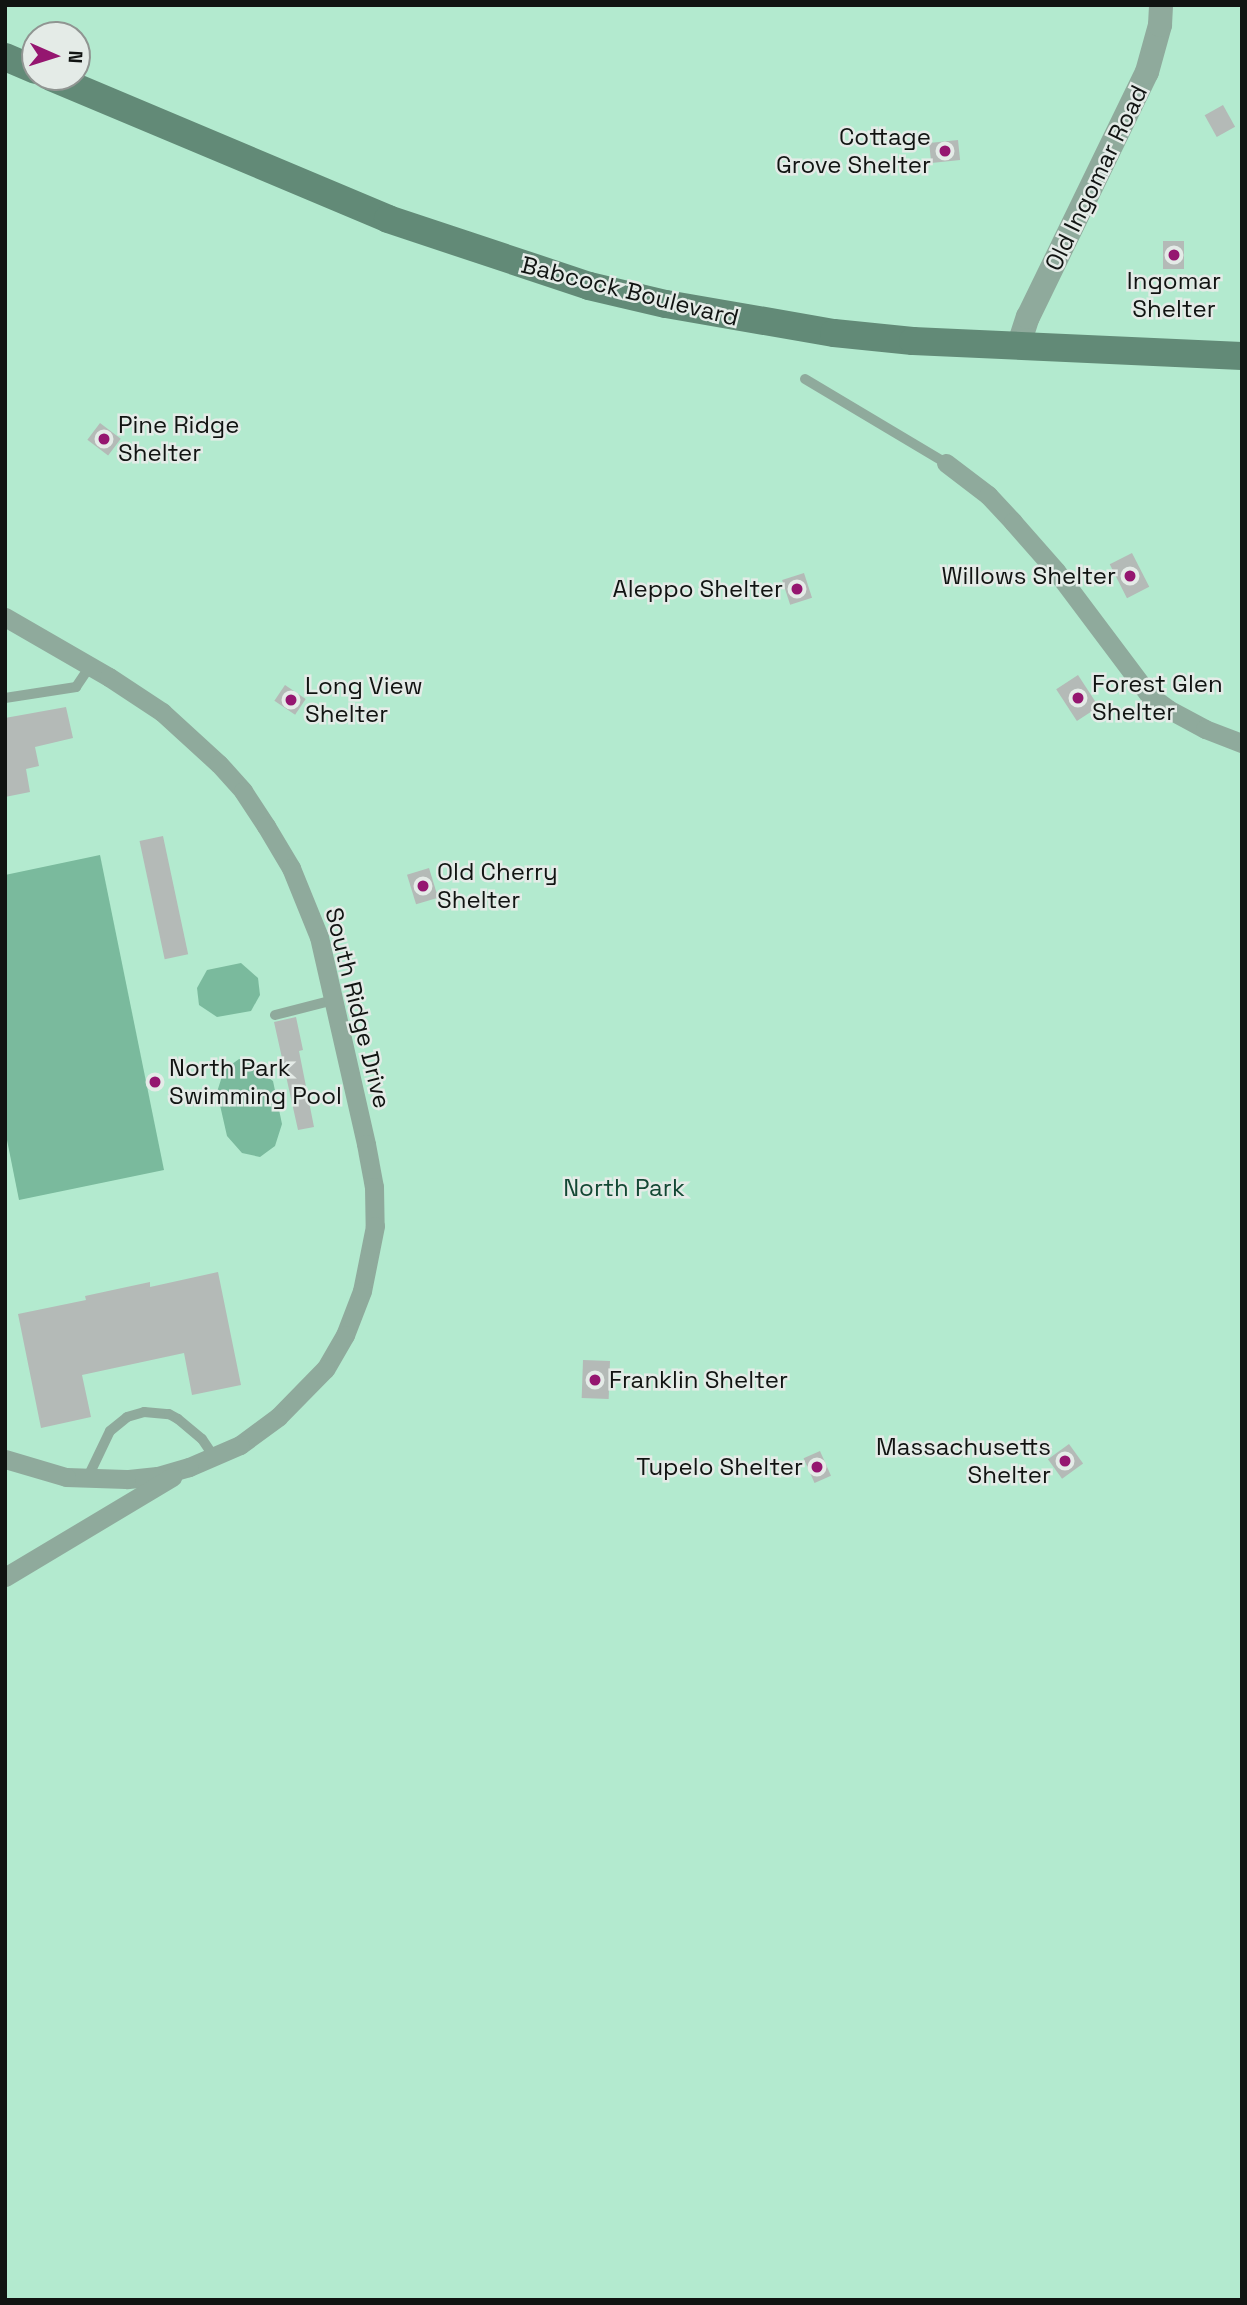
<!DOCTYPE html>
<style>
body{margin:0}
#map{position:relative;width:1247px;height:2305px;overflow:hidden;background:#e4ebe7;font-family:"Space Grotesk",sans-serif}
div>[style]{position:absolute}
.green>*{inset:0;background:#b3eacf}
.water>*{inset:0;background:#7aba9d}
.building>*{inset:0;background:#b4bab7;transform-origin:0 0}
.service>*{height:10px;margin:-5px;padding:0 5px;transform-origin:5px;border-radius:5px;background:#8faa9c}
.minor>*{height:19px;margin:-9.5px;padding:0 9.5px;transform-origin:9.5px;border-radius:9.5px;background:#8faa9c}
.tertiary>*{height:24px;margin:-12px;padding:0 12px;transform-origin:12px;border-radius:12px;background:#8faa9c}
.secondary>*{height:28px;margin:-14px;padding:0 14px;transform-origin:14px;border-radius:14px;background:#628a77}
.dots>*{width:19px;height:19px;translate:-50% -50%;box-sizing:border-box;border:4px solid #e4ebe7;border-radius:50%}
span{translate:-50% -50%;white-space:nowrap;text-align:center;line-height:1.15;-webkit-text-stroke:5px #e4ebe7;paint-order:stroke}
.poi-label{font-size:24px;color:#111412}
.right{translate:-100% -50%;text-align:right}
.left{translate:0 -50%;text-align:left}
.street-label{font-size:24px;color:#111412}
.park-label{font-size:24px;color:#134834}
.frame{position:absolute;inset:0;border:7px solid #111412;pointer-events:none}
.north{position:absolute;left:21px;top:21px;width:70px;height:70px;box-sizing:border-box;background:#e4ebe7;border:2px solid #909592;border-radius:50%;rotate:93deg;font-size:19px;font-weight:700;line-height:28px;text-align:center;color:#111412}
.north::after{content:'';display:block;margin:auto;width:24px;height:32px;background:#951670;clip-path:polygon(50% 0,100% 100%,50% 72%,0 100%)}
</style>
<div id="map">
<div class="green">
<i style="clip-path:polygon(evenodd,5px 5px,1242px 5px,1242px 2300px,5px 2300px,5px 5px,35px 35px,77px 35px,77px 77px,35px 77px,35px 35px)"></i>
</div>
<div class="water">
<i style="clip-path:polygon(100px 855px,164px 1170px,19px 1200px,5px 1130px,5px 875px)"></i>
<i style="clip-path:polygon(241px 963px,258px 978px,260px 995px,251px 1011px,217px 1017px,199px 1005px,197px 988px,207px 970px)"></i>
<i style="clip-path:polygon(239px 1059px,258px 1063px,266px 1076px,273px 1081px,282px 1124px,275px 1146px,260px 1157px,242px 1153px,227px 1136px,217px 1092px,224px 1070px)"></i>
</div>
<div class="building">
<i style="left:1223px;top:105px;width:25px;height:21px;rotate:61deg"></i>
<i style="left:958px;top:140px;width:20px;height:29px;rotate:84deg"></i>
<i style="left:1163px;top:241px;width:21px;height:28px"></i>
<i style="left:100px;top:423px;width:26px;height:21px;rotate:37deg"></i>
<i style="left:1132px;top:553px;width:38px;height:25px;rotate:63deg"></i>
<i style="left:804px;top:573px;width:26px;height:23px;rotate:72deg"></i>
<i style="left:1078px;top:675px;width:38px;height:26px;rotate:57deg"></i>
<i style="left:285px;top:685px;width:25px;height:19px;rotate:34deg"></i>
<i style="clip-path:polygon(66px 707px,73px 738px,35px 747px,39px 766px,26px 769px,30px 792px,5px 797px,5px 718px)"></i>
<i style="left:163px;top:836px;width:121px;height:24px;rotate:78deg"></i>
<i style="left:429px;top:868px;width:31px;height:23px;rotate:73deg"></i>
<i style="clip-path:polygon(296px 1017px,303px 1050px,299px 1051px,314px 1127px,298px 1130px,274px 1022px)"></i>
<i style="clip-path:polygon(218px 1272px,241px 1385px,192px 1395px,184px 1353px,82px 1375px,91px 1417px,41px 1428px,18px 1314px,86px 1300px,85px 1296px,122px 1288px,150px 1282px,150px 1287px)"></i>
<i style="left:583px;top:1360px;width:27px;height:38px;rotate:2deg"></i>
<i style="left:1069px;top:1444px;width:24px;height:26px;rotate:54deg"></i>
<i style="left:820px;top:1451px;width:27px;height:18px;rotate:66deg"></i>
</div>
<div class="service">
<i style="left:805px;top:379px;width:164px;rotate:30.8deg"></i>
<i style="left:5px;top:698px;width:72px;rotate:-8.8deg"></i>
<i style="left:76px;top:687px;width:25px;rotate:-56deg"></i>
<i style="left:275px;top:1015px;width:61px;rotate:-14.3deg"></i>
<i style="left:87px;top:1479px;width:53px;rotate:-64.4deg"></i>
<i style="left:110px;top:1431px;width:22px;rotate:-39deg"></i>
<i style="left:127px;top:1417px;width:18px;rotate:-16deg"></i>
<i style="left:144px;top:1412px;width:25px;rotate:5deg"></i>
<i style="left:169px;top:1414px;width:10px;rotate:29deg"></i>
<i style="left:178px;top:1419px;width:31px;rotate:40deg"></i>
<i style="left:202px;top:1439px;width:22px;rotate:56deg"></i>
</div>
<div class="minor">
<i style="left:946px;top:463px;width:53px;rotate:37.3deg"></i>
<i style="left:988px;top:495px;width:37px;rotate:47deg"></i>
<i style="left:1013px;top:522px;width:65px;rotate:48.7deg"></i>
<i style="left:1056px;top:571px;width:155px;rotate:53.1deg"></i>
<i style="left:1149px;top:695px;width:24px;rotate:36deg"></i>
<i style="left:1168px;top:709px;width:42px;rotate:28.4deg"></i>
<i style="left:1205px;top:729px;width:40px;rotate:21deg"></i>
<i style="left:5px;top:617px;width:120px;rotate:30deg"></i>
<i style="left:109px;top:677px;width:64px;rotate:33.4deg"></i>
<i style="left:162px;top:712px;width:77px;rotate:42.4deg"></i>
<i style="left:219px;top:764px;width:36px;rotate:48deg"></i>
<i style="left:243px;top:791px;width:42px;rotate:56.7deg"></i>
<i style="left:266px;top:826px;width:49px;rotate:59.2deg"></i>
<i style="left:291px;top:868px;width:74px;rotate:67.9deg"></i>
<i style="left:319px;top:937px;width:212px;rotate:77.2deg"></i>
<i style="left:366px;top:1144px;width:44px;rotate:79.5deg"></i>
<i style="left:374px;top:1187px;width:39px;rotate:89deg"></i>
<i style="left:375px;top:1226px;width:66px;rotate:101.3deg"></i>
<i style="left:362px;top:1291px;width:47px;rotate:111.1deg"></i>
<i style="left:345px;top:1335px;width:39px;rotate:120deg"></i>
<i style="left:325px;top:1369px;width:67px;rotate:134.4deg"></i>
<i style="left:278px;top:1417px;width:47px;rotate:143.6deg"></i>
<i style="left:240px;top:1445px;width:56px;rotate:156.7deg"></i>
<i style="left:189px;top:1467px;width:33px;rotate:164deg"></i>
<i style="left:157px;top:1476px;width:31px;rotate:174deg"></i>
<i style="left:126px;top:1479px;width:60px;rotate:-178.1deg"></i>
<i style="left:66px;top:1477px;width:64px;rotate:-163.6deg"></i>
<i style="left:5px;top:1577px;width:195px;rotate:-30.9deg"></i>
</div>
<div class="tertiary">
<i style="left:1018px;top:347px;width:32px;rotate:-72deg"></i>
<i style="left:1028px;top:317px;width:272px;rotate:-64.1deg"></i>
<i style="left:1147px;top:72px;width:49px;rotate:-74.5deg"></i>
<i style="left:1160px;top:25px;width:20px;rotate:-87deg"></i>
</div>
<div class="secondary">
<i style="left:5px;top:57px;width:33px;rotate:23deg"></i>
<i style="left:51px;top:77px;width:366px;rotate:22.8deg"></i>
<i style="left:388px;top:219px;width:212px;rotate:18.4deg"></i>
<i style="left:589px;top:286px;width:79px;rotate:13.2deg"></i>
<i style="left:666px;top:304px;width:170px;rotate:9.8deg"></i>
<i style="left:834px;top:333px;width:79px;rotate:5.8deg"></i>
<i style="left:913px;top:341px;width:329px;rotate:2.6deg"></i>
</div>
<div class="dots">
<i style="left:945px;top:151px;background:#951670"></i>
<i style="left:1174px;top:255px;background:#951670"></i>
<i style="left:104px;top:439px;background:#951670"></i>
<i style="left:1130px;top:576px;background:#951670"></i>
<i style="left:797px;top:589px;background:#951670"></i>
<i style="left:1078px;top:698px;background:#951670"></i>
<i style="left:291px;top:700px;background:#951670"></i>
<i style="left:423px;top:886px;background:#951670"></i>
<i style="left:155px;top:1082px;background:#951670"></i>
<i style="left:595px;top:1380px;background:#951670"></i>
<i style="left:1065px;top:1461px;background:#951670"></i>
<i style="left:817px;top:1467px;background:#951670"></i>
</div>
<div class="poi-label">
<span class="right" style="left:931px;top:151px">Cottage<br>Grove Shelter</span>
<span style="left:1174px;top:295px">Ingomar<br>Shelter</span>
<span class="left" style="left:118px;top:439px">Pine Ridge<br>Shelter</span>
<span class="right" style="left:1116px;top:576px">Willows Shelter</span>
<span class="right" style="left:783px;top:589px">Aleppo Shelter</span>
<span class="left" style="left:1092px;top:698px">Forest Glen<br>Shelter</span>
<span class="left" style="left:305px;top:700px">Long View<br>Shelter</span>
<span class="left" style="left:437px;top:886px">Old Cherry<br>Shelter</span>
<span class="left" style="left:169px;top:1082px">North Park<br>Swimming Pool</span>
<span class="left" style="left:609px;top:1380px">Franklin Shelter</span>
<span class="right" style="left:1051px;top:1461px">Massachusetts<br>Shelter</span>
<span class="right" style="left:803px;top:1467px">Tupelo Shelter</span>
</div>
<div class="street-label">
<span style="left:1096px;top:178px;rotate:-64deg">Old Ingomar Road</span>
<span style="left:630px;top:291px;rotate:14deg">Babcock Boulevard</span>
<span style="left:358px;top:1008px;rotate:76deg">South Ridge Drive</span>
</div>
<div class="park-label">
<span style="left:624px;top:1188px">North Park</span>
</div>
<div class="frame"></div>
<div class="north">N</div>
</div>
